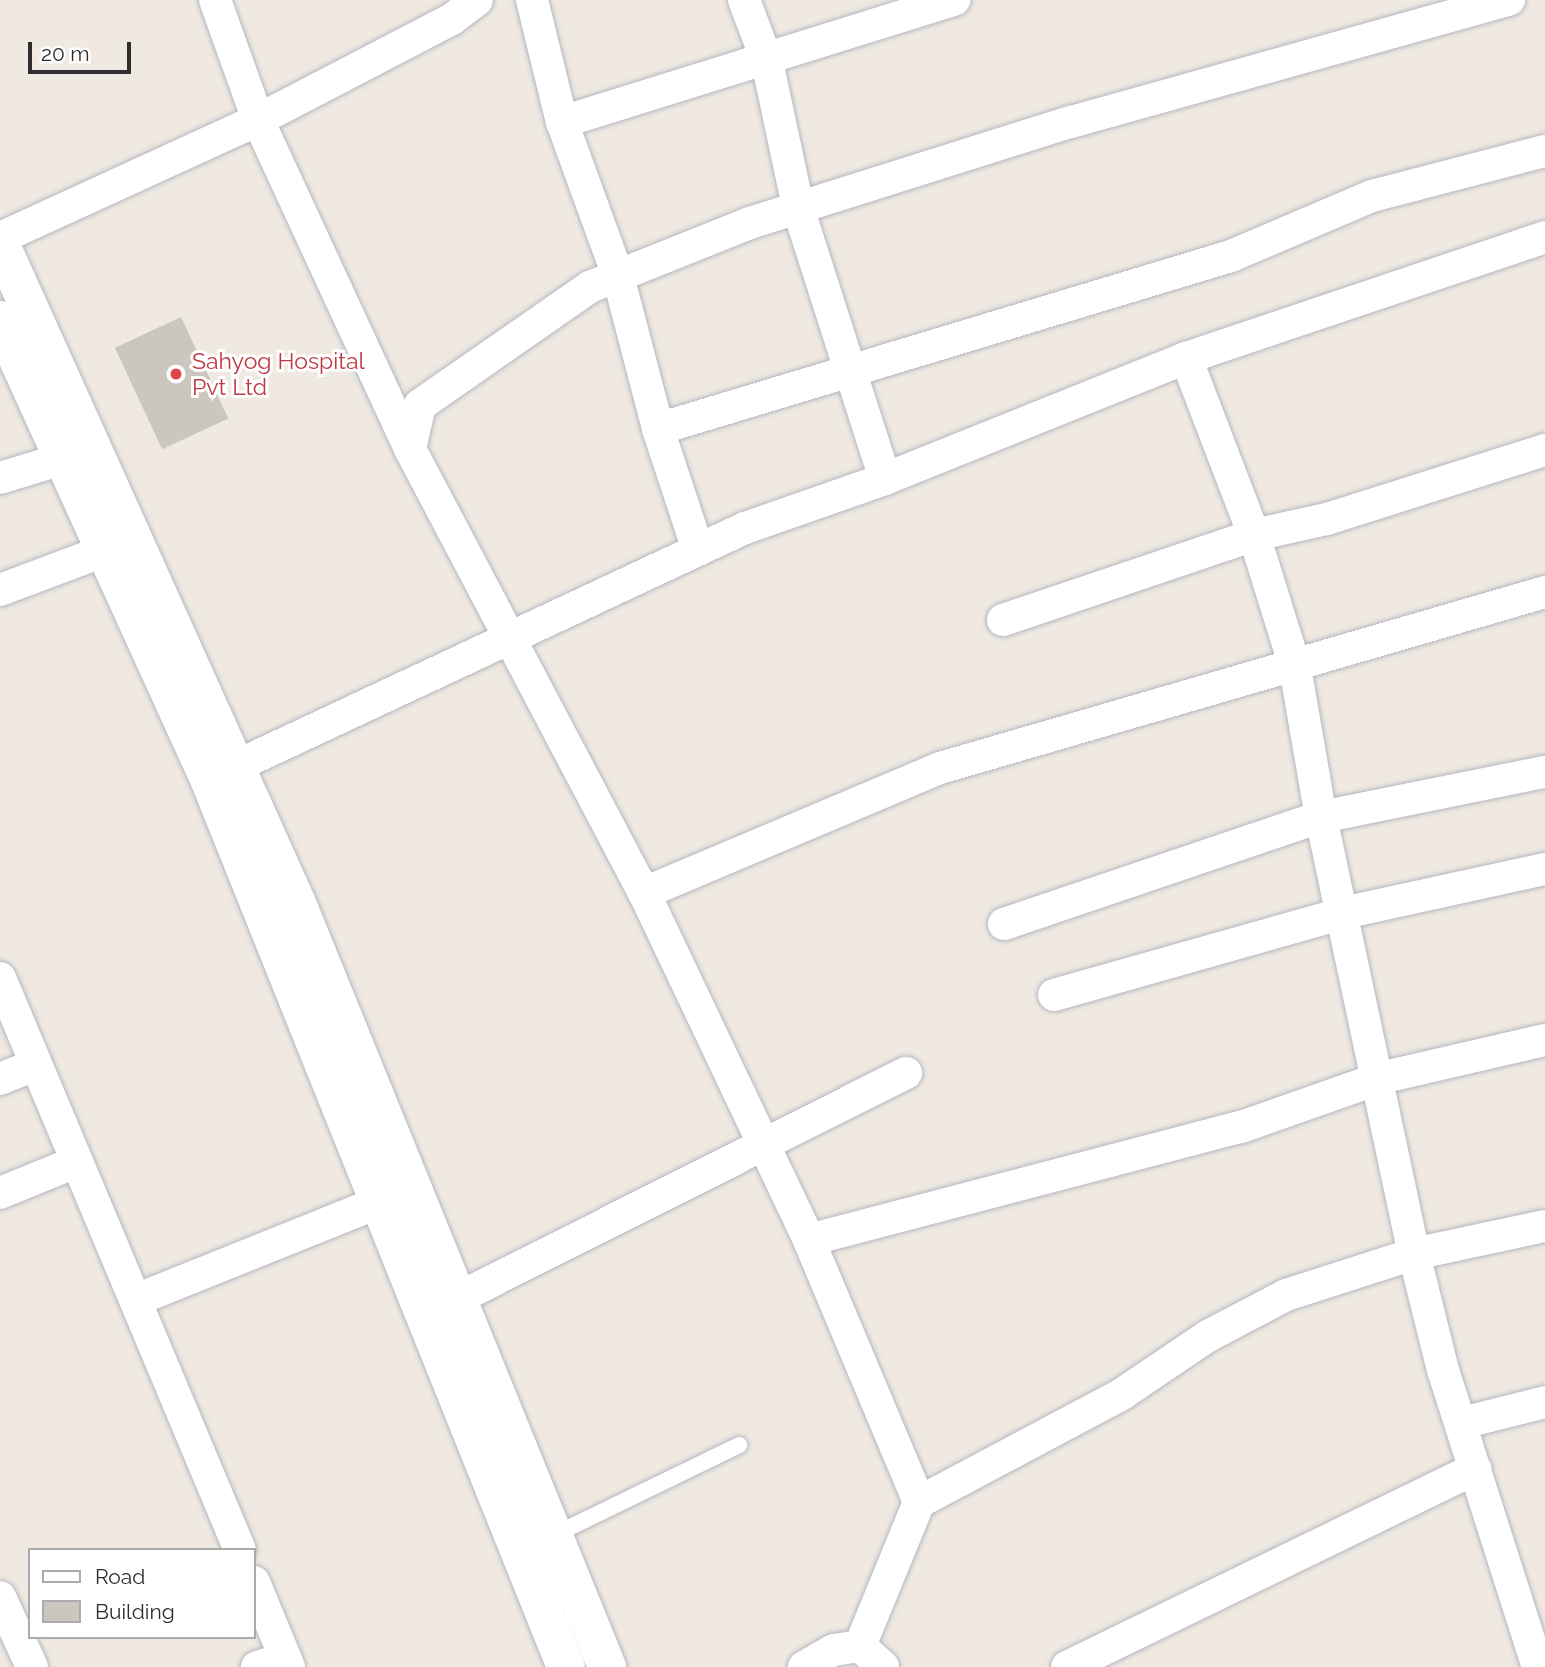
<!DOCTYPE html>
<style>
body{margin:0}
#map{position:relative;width:1545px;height:1667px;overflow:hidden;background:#efe9e1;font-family:Raleway,sans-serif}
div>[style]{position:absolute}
.building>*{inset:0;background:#cbc7bf;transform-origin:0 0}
.roads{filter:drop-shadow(0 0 2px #b4b7c1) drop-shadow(0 0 2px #b4b7c1)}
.lane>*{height:16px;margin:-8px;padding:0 8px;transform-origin:8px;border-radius:8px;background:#fff}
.street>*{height:32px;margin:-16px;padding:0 16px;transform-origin:16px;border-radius:16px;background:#fff}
.secondary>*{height:38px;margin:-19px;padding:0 19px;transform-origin:19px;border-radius:19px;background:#fff}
.dots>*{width:19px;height:19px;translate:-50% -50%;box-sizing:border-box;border:4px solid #fff;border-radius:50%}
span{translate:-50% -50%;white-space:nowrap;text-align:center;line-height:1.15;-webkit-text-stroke:6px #fff;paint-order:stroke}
.health-label{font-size:23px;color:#be3a42}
.left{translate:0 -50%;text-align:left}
.legend{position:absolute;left:28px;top:1548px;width:228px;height:91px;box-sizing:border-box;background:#fff;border:2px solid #ababab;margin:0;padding:9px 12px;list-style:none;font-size:21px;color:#2e2e2e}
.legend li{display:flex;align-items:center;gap:14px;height:35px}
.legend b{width:35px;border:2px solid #ababab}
.scale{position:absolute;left:28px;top:42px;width:103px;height:32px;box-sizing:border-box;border:4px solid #2e2e2e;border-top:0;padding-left:9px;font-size:21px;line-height:24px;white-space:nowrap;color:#2e2e2e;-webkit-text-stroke:5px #fff;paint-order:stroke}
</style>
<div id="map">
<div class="building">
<i style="left:181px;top:317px;width:112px;height:73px;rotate:65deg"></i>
</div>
<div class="roads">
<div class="lane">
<i style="left:554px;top:1535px;width:206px;rotate:-25.9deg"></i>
</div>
<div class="street">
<i style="left:215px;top:0;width:127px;rotate:70.3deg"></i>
<i style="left:258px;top:120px;width:362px;rotate:65.2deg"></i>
<i style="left:532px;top:0;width:126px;rotate:76.2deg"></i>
<i style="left:562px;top:122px;width:164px;rotate:70deg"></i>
<i style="left:618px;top:276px;width:158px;rotate:75.3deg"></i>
<i style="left:744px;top:0;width:65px;rotate:69.3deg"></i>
<i style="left:767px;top:61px;width:153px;rotate:78deg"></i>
<i style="left:799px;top:211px;width:281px;rotate:72.2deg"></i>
<i style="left:562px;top:122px;width:411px;rotate:-17.3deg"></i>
<i style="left:0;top:238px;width:284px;rotate:-24.6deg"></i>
<i style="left:258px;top:120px;width:219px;rotate:-27.5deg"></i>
<i style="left:452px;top:19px;width:31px;rotate:-37deg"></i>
<i style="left:1186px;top:358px;width:190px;rotate:69deg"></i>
<i style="left:1254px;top:535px;width:138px;rotate:72.7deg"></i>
<i style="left:1295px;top:667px;width:152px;rotate:80.2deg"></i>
<i style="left:1321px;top:817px;width:447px;rotate:78deg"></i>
<i style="left:1414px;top:1254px;width:120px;rotate:76deg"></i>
<i style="left:1443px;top:1370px;width:312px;rotate:72.3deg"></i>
<i style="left:0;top:478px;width:65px;rotate:-17deg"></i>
<i style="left:698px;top:550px;width:127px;rotate:-108.3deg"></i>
<i style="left:658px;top:429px;width:599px;rotate:-16.8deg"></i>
<i style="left:1231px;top:256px;width:153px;rotate:-23.1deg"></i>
<i style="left:1372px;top:196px;width:179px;rotate:-14.6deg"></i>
<i style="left:0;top:590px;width:111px;rotate:-20.6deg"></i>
<i style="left:1003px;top:620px;width:265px;rotate:-18.7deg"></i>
<i style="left:1254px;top:535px;width:75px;rotate:-12.4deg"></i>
<i style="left:1327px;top:519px;width:229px;rotate:-17.6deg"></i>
<i style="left:215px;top:776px;width:585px;rotate:-25.08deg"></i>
<i style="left:745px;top:528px;width:148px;rotate:-19.3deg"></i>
<i style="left:885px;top:479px;width:324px;rotate:-21.9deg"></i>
<i style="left:1186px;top:358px;width:379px;rotate:-18.6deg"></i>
<i style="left:644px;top:893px;width:321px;rotate:-22.9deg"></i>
<i style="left:940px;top:768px;width:630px;rotate:-16.22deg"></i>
<i style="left:1004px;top:924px;width:335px;rotate:-18.7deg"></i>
<i style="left:1321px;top:817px;width:228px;rotate:-11.4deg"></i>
<i style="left:0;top:978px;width:620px;rotate:67.24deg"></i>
<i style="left:1054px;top:995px;width:300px;rotate:-15.8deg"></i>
<i style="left:1343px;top:913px;width:207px;rotate:-12.3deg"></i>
<i style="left:0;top:1079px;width:37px;rotate:-22deg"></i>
<i style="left:0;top:1193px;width:82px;rotate:-22.2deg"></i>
<i style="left:809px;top:1240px;width:447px;rotate:-14.7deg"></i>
<i style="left:1241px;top:1127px;width:147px;rotate:-19.4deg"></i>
<i style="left:1380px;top:1078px;width:169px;rotate:-13deg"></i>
<i style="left:136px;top:1300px;width:265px;rotate:-21.9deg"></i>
<i style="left:438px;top:1308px;width:524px;rotate:-26.66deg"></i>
<i style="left:1462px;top:1423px;width:86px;rotate:-14.2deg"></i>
<i style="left:919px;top:1502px;width:284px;rotate:-112.8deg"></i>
<i style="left:809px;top:1240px;width:384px;rotate:-115.4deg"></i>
<i style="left:644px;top:893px;width:502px;rotate:-117.79deg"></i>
<i style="left:410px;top:449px;width:45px;rotate:-77.2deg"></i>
<i style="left:420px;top:405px;width:207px;rotate:-34.8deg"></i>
<i style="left:590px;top:287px;width:172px;rotate:-21.8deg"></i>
<i style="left:750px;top:223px;width:337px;rotate:-17.5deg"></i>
<i style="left:1071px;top:122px;width:455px;rotate:-15.6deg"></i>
<i style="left:254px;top:1582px;width:92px;rotate:67.6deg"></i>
<i style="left:0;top:1597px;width:77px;rotate:65.4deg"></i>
<i style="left:860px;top:1646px;width:156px;rotate:-67.7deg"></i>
<i style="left:919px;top:1502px;width:230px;rotate:-28deg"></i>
<i style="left:1122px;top:1394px;width:104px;rotate:-34deg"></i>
<i style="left:1208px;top:1336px;width:88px;rotate:-27.7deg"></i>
<i style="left:1286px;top:1295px;width:134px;rotate:-17.8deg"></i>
<i style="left:1414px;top:1254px;width:134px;rotate:-12.1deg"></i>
<i style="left:257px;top:1667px;width:30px;rotate:-17deg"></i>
<i style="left:804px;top:1667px;width:34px;rotate:-30deg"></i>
<i style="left:834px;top:1650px;width:26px;rotate:-9deg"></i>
<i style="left:860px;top:1646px;width:31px;rotate:42deg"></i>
<i style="left:1067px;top:1667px;width:454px;rotate:-25.9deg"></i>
</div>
<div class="secondary">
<i style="left:0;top:243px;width:722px;rotate:65.78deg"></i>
<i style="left:296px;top:901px;width:827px;rotate:67.9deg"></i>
<i style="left:0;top:320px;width:504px;rotate:65.52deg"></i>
<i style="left:209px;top:779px;width:957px;rotate:68.1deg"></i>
</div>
</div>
<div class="dots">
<i style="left:176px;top:374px;background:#e0444e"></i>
</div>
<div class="health-label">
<span class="left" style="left:192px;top:374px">Sahyog Hospital<br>Pvt Ltd</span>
</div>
<ul class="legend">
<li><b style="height:9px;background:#fff"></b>Road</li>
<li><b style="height:19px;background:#cbc7bf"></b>Building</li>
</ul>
<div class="scale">20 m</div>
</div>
